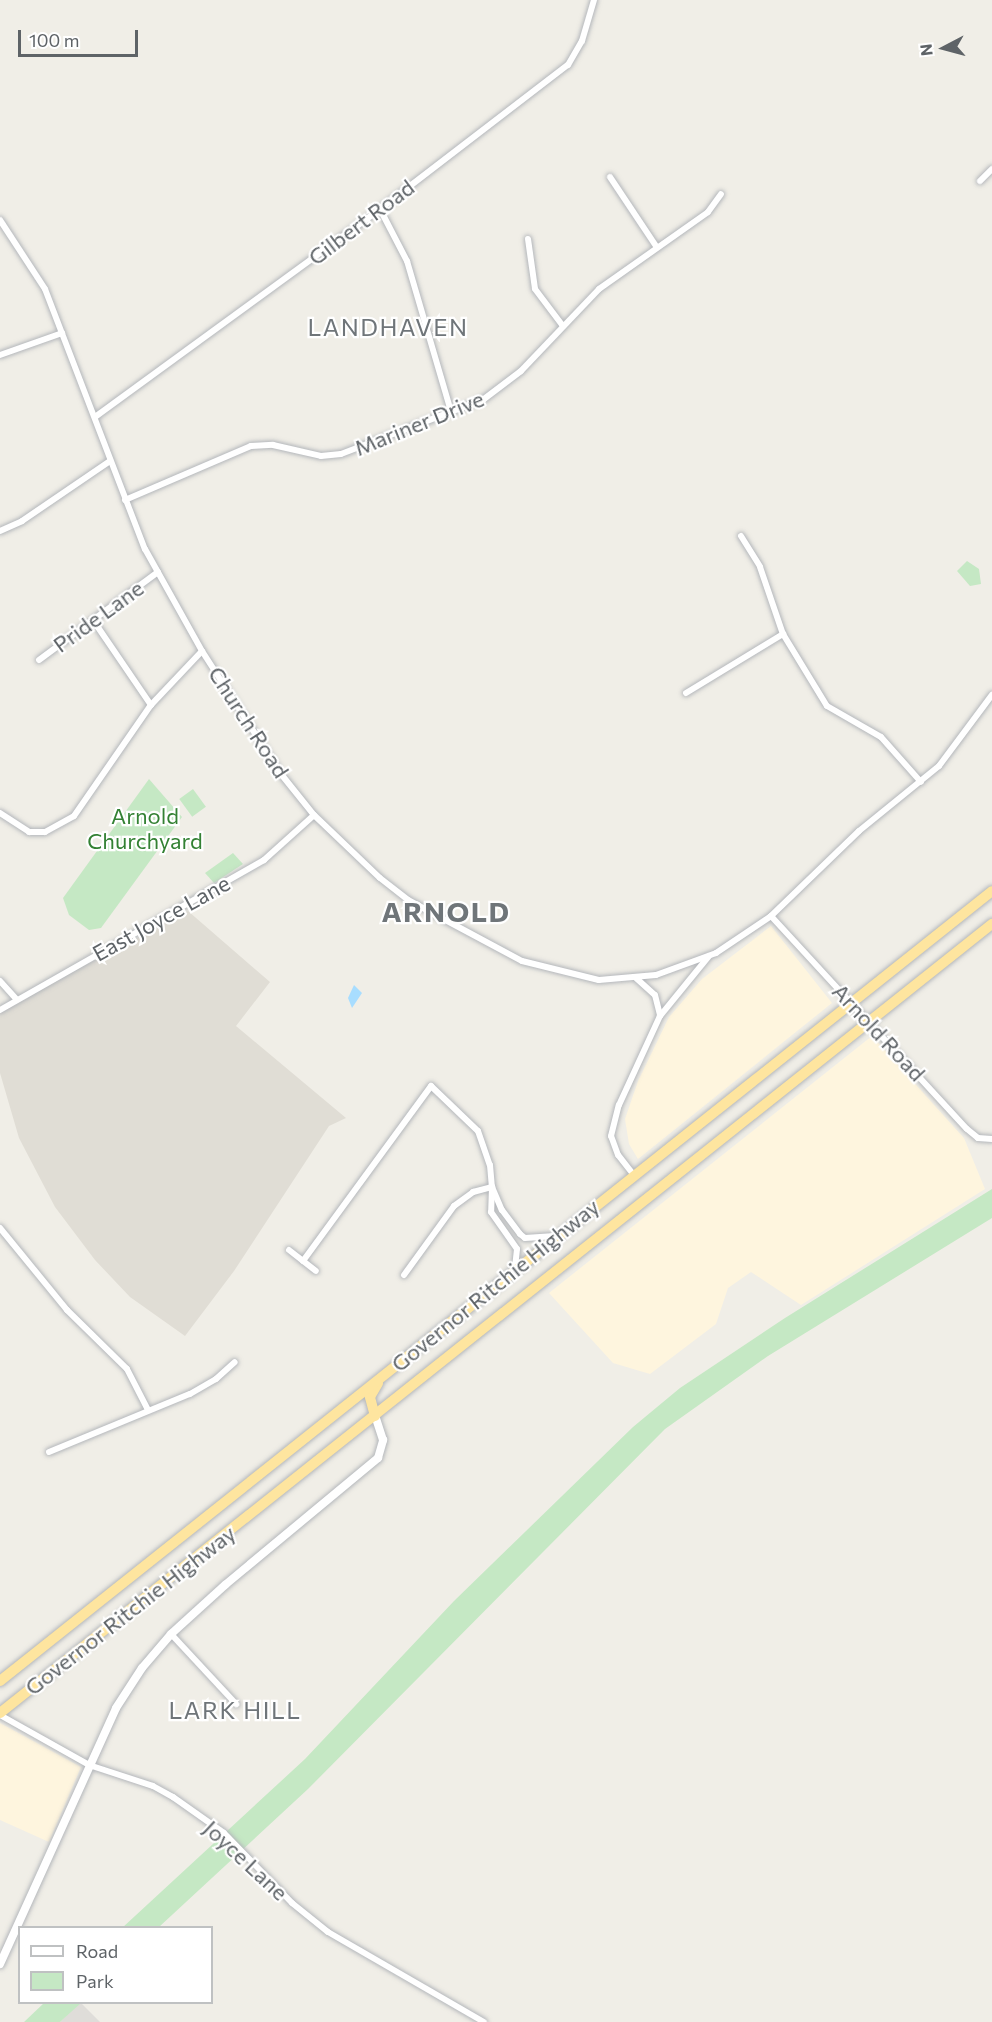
<!DOCTYPE html>
<style>
body{margin:0}
#map{position:relative;width:992px;height:2022px;overflow:hidden;background:#f0eee7;font-family:Commissioner,sans-serif}
div>[style]{position:absolute}
.commercial>*{inset:0;background:#fef5de}
.industrial>*{inset:0;background:#dfddd9}
.education>*{inset:0;background:#e0ddd5}
.green>*{inset:0;background:#c5e8c4;transform-origin:0 0}
.water>*{inset:0;background:#a8ddff}
.roads{filter:drop-shadow(0 0 2px #b4b7bb) drop-shadow(0 0 2px #b4b7bb)}
.minor>*{height:6px;margin:-3px;padding:0 3px;transform-origin:3px;border-radius:3px;background:#fff}
.tertiary>*{height:8px;margin:-4px;padding:0 4px;transform-origin:4px;border-radius:4px;background:#fff}
.trunk>*{height:10px;margin:-5px;padding:0 5px;transform-origin:5px;border-radius:5px;background:#fee59f}
span{translate:-50% -50%;white-space:nowrap;text-align:center;line-height:1.15;-webkit-text-stroke:4.5px #fff;paint-order:stroke}
.street-label{font-size:22px;color:#5e6367}
.park-label{font-size:22px;color:#338133}
.neighbourhood-label{font-size:24px;color:#6f7579;letter-spacing:1.5px}
.district-label{font-size:28px;color:#6f7579;font-weight:700;letter-spacing:1.5px}
.legend{position:absolute;left:18px;top:1926px;width:195px;height:78px;box-sizing:border-box;background:#fff;border:2px solid #bfc1c2;margin:0;padding:8px 10px;list-style:none;font-size:18px;color:#5e6367}
.legend li{display:flex;align-items:center;gap:12px;height:30px}
.legend b{width:30px;border:2px solid #bfc1c2}
.north{position:absolute;left:914px;top:18px;width:60px;height:60px;-webkit-text-stroke:4px #fff;paint-order:stroke;rotate:264deg;font-size:16px;font-weight:700;line-height:24px;text-align:center;color:#5e6367}
.north::after{content:'';display:block;margin:auto;width:21px;height:27px;background:#5e6367;clip-path:polygon(50% 0,100% 100%,50% 72%,0 100%)}
.scale{position:absolute;left:18px;top:30px;width:120px;height:27px;box-sizing:border-box;border:3px solid #5e6367;border-top:0;padding-left:8px;font-size:18px;line-height:21px;white-space:nowrap;color:#5e6367;-webkit-text-stroke:4px #fff;paint-order:stroke}
</style>
<div id="map">
<div class="commercial">
<i style="clip-path:polygon(771px 926px,832px 1003px,638px 1159px,629px 1144px,625px 1119px,638px 1081px,669px 1017px,702px 979px)"></i>
<i style="clip-path:polygon(872px 1036px,964px 1138px,985px 1189px,801px 1305px,751px 1272px,728px 1288px,716px 1324px,650px 1374px,613px 1363px,549px 1293px)"></i>
<i style="clip-path:polygon(0 1723px,81px 1767px,49px 1842px,0 1820px)"></i>
</div>
<div class="industrial">
<i style="clip-path:polygon(81px 2003px,100px 2022px,60px 2022px,81px 2002px)"></i>
</div>
<div class="education">
<i style="clip-path:polygon(188px 911px,270px 982px,236px 1026px,346px 1118px,329px 1126px,234px 1271px,185px 1336px,130px 1297px,95px 1260px,55px 1207px,19px 1138px,0 1073px,0 1010px)"></i>
</div>
<div class="green">
<i style="clip-path:polygon(967px 561px,979px 569px,981px 584px,970px 586px,957px 571px)"></i>
<i style="clip-path:polygon(149px 779px,182px 817px,101px 928px,89px 930px,69px 915px,63px 898px)"></i>
<i style="left:193px;top:789px;width:22px;height:17px;rotate:54deg"></i>
<i style="clip-path:polygon(233px 853px,243px 864px,214px 883px,205px 873px)"></i>
<i style="clip-path:polygon(992px 1189px,992px 1218px,768px 1356px,665px 1429px,308px 1789px,159px 1927px,122px 1928px,305px 1759px,454px 1601px,633px 1427px,680px 1388px,785px 1318px)"></i>
<i style="clip-path:polygon(44px 2003px,44px 2002px,81px 2003px,60px 2022px,24px 2022px)"></i>
</div>
<div class="water">
<i style="clip-path:polygon(354px 985px,362px 993px,352px 1008px,348px 998px)"></i>
</div>
<div class="roads">
<div class="minor">
<i style="left:610px;top:177px;width:83px;rotate:56.3deg"></i>
<i style="left:980px;top:181px;width:17px;rotate:-45deg"></i>
<i style="left:380px;top:209px;width:59px;rotate:62.6deg"></i>
<i style="left:407px;top:261px;width:156px;rotate:73.7deg"></i>
<i style="left:0;top:220px;width:82px;rotate:56.9deg"></i>
<i style="left:45px;top:289px;width:279px;rotate:69deg"></i>
<i style="left:145px;top:549px;width:117px;rotate:60.8deg"></i>
<i style="left:202px;top:651px;width:146px;rotate:57.3deg"></i>
<i style="left:281px;top:774px;width:53px;rotate:51.2deg"></i>
<i style="left:314px;top:815px;width:91px;rotate:43.7deg"></i>
<i style="left:380px;top:878px;width:36px;rotate:38deg"></i>
<i style="left:408px;top:900px;width:129px;rotate:28.2deg"></i>
<i style="left:522px;top:961px;width:79px;rotate:13.9deg"></i>
<i style="left:599px;top:980px;width:57px;rotate:-5deg"></i>
<i style="left:656px;top:975px;width:64px;rotate:-20.1deg"></i>
<i style="left:716px;top:953px;width:66px;rotate:-33.9deg"></i>
<i style="left:771px;top:916px;width:122px;rotate:-44deg"></i>
<i style="left:859px;top:831px;width:103px;rotate:-39.1deg"></i>
<i style="left:939px;top:766px;width:89px;rotate:-53.3deg"></i>
<i style="left:528px;top:239px;width:50px;rotate:82deg"></i>
<i style="left:535px;top:289px;width:46px;rotate:52.9deg"></i>
<i style="left:0;top:355px;width:66px;rotate:-19.5deg"></i>
<i style="left:95px;top:417px;width:353px;rotate:-36.1deg"></i>
<i style="left:380px;top:209px;width:237px;rotate:-37.5deg"></i>
<i style="left:568px;top:65px;width:28px;rotate:-60deg"></i>
<i style="left:582px;top:41px;width:43px;rotate:-73.7deg"></i>
<i style="left:125px;top:500px;width:137px;rotate:-23.2deg"></i>
<i style="left:251px;top:446px;width:22px;rotate:-3deg"></i>
<i style="left:273px;top:445px;width:49px;rotate:12.9deg"></i>
<i style="left:321px;top:456px;width:20px;rotate:-6deg"></i>
<i style="left:341px;top:454px;width:153px;rotate:-21deg"></i>
<i style="left:484px;top:399px;width:46px;rotate:-37.1deg"></i>
<i style="left:521px;top:371px;width:113px;rotate:-46.4deg"></i>
<i style="left:599px;top:289px;width:133px;rotate:-35.2deg"></i>
<i style="left:708px;top:212px;width:22px;rotate:-54deg"></i>
<i style="left:0;top:531px;width:24px;rotate:-24deg"></i>
<i style="left:22px;top:521px;width:107px;rotate:-34.3deg"></i>
<i style="left:741px;top:536px;width:36px;rotate:58deg"></i>
<i style="left:760px;top:567px;width:71px;rotate:71.1deg"></i>
<i style="left:783px;top:634px;width:84px;rotate:58.6deg"></i>
<i style="left:827px;top:706px;width:62px;rotate:29.9deg"></i>
<i style="left:881px;top:737px;width:60px;rotate:48.4deg"></i>
<i style="left:93px;top:620px;width:103px;rotate:55.7deg"></i>
<i style="left:39px;top:660px;width:148px;rotate:-36.5deg"></i>
<i style="left:686px;top:693px;width:114px;rotate:-31.3deg"></i>
<i style="left:0;top:813px;width:35px;rotate:33deg"></i>
<i style="left:29px;top:832px;width:16px"></i>
<i style="left:45px;top:832px;width:33px;rotate:-29deg"></i>
<i style="left:74px;top:816px;width:135px;rotate:-55.3deg"></i>
<i style="left:151px;top:705px;width:74px;rotate:-46.6deg"></i>
<i style="left:771px;top:916px;width:289px;rotate:47.4deg"></i>
<i style="left:967px;top:1129px;width:14px;rotate:39deg"></i>
<i style="left:978px;top:1138px;width:14px;rotate:4deg"></i>
<i style="left:636px;top:978px;width:25px;rotate:42deg"></i>
<i style="left:655px;top:995px;width:21px;rotate:76deg"></i>
<i style="left:0;top:981px;width:25px;rotate:48deg"></i>
<i style="left:0;top:1010px;width:304px;rotate:-29.6deg"></i>
<i style="left:264px;top:860px;width:67px;rotate:-42deg"></i>
<i style="left:633px;top:1174px;width:24px;rotate:-128deg"></i>
<i style="left:618px;top:1155px;width:20px;rotate:-110deg"></i>
<i style="left:611px;top:1136px;width:32px;rotate:-76deg"></i>
<i style="left:619px;top:1105px;width:98px;rotate:-65.3deg"></i>
<i style="left:660px;top:1016px;width:77px;rotate:-50.8deg"></i>
<i style="left:492px;top:1187px;width:25px;rotate:92deg"></i>
<i style="left:491px;top:1212px;width:45px;rotate:54.9deg"></i>
<i style="left:517px;top:1249px;width:19px;rotate:96deg"></i>
<i style="left:0;top:1228px;width:106px;rotate:50.7deg"></i>
<i style="left:67px;top:1310px;width:84px;rotate:44.5deg"></i>
<i style="left:127px;top:1369px;width:46px;rotate:62.9deg"></i>
<i style="left:289px;top:1250px;width:34px;rotate:38deg"></i>
<i style="left:303px;top:1261px;width:217px;rotate:-53.8deg"></i>
<i style="left:431px;top:1086px;width:65px;rotate:43.8deg"></i>
<i style="left:478px;top:1131px;width:36px;rotate:71deg"></i>
<i style="left:490px;top:1165px;width:22px;rotate:85deg"></i>
<i style="left:492px;top:1187px;width:25px;rotate:67deg"></i>
<i style="left:502px;top:1210px;width:30px;rotate:53deg"></i>
<i style="left:520px;top:1234px;width:6px;rotate:39deg"></i>
<i style="left:525px;top:1238px;width:30px;rotate:-4deg"></i>
<i style="left:404px;top:1275px;width:85px;rotate:-54.1deg"></i>
<i style="left:454px;top:1206px;width:24px;rotate:-36deg"></i>
<i style="left:473px;top:1192px;width:20px;rotate:-15deg"></i>
<i style="left:49px;top:1452px;width:152px;rotate:-22.4deg"></i>
<i style="left:190px;top:1394px;width:30px;rotate:-30deg"></i>
<i style="left:216px;top:1379px;width:25px;rotate:-42deg"></i>
<i style="left:171px;top:1634px;width:96px;rotate:47.1deg"></i>
<i style="left:0;top:1715px;width:102px;rotate:29.3deg"></i>
<i style="left:89px;top:1765px;width:67px;rotate:18.2deg"></i>
<i style="left:153px;top:1786px;width:23px;rotate:29deg"></i>
<i style="left:173px;top:1797px;width:62px;rotate:35.2deg"></i>
<i style="left:224px;top:1833px;width:98px;rotate:45.8deg"></i>
<i style="left:292px;top:1903px;width:46px;rotate:38.9deg"></i>
<i style="left:328px;top:1932px;width:180px;rotate:30deg"></i>
</div>
<div class="tertiary">
<i style="left:0;top:1964px;width:281px;rotate:-65.6deg"></i>
<i style="left:116px;top:1708px;width:48px;rotate:-57deg"></i>
<i style="left:142px;top:1668px;width:45px;rotate:-49.5deg"></i>
<i style="left:171px;top:1634px;width:73px;rotate:-42.2deg"></i>
<i style="left:225px;top:1585px;width:199px;rotate:-39.7deg"></i>
<i style="left:378px;top:1458px;width:19px;rotate:-74deg"></i>
<i style="left:383px;top:1440px;width:25px;rotate:-108deg"></i>
</div>
<div class="trunk">
<i style="left:375px;top:1416px;width:20px;rotate:-105deg"></i>
<i style="left:370px;top:1397px;width:16px;rotate:-60deg"></i>
<i style="left:0;top:1681px;width:1268px;rotate:-38.53deg"></i>
<i style="left:0;top:1713px;width:1268px;rotate:-38.5deg"></i>
</div>
</div>
<div class="street-label">
<span style="left:361px;top:222px;rotate:-37deg">Gilbert Road</span>
<span style="left:419px;top:423px;rotate:-22deg">Mariner Drive</span>
<span style="left:98px;top:616px;rotate:-36deg">Pride Lane</span>
<span style="left:249px;top:722px;rotate:57deg">Church Road</span>
<span style="left:161px;top:918px;rotate:-29deg">East Joyce Lane</span>
<span style="left:879px;top:1032px;rotate:47deg">Arnold Road</span>
<span style="left:495px;top:1285px;rotate:-39deg">Governor Ritchie Highway</span>
<span style="left:130px;top:1610px;rotate:-38deg">Governor Ritchie Highway</span>
<span style="left:246px;top:1860px;rotate:43deg">Joyce Lane</span>
</div>
<div class="park-label">
<span style="left:145px;top:828px">Arnold<br>Churchyard</span>
</div>
<div class="neighbourhood-label">
<span style="left:388px;top:327px">LANDHAVEN</span>
<span style="left:235px;top:1710px">LARK HILL</span>
</div>
<div class="district-label">
<span style="left:446px;top:911px">ARNOLD</span>
</div>
<ul class="legend">
<li><b style="height:8px;background:#fff"></b>Road</li>
<li><b style="height:16px;background:#c5e8c4"></b>Park</li>
</ul>
<div class="north">N</div>
<div class="scale">100 m</div>
</div>
